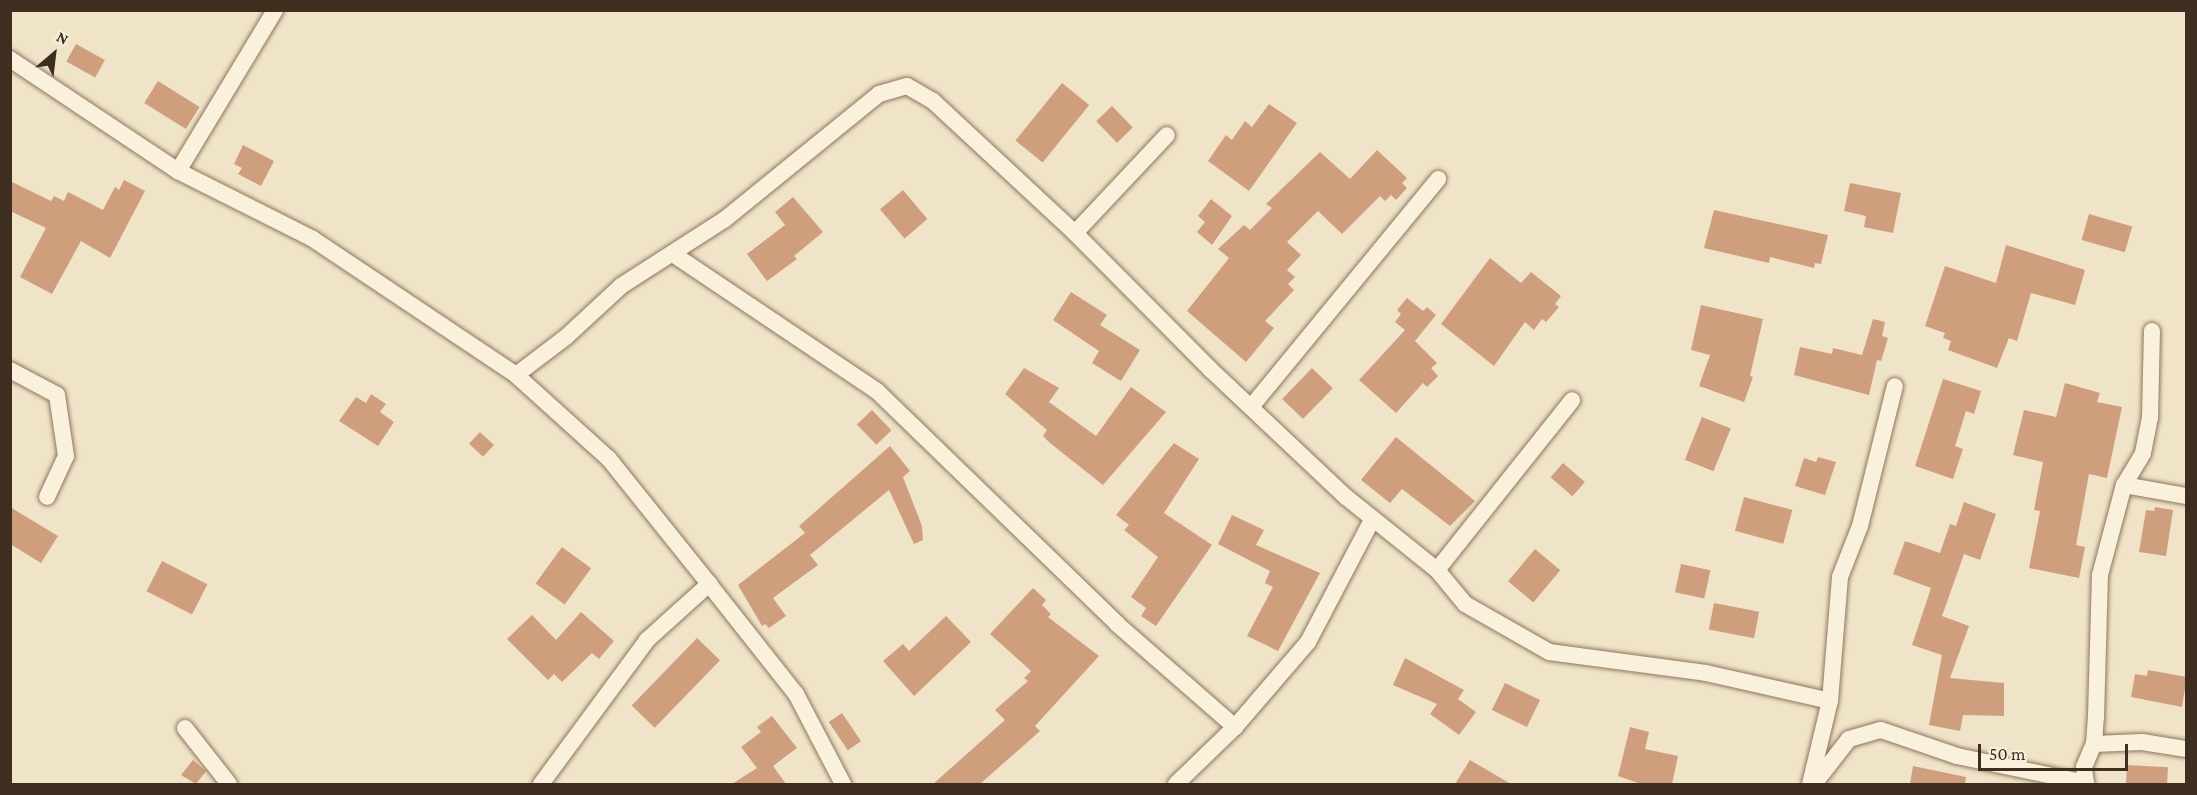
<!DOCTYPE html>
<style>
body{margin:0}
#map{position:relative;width:2197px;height:795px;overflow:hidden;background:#f0e4c8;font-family:"Crimson Pro",serif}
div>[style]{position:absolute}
.building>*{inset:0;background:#cf9f7d;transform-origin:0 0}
.roads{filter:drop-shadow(0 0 2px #8d765c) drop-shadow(0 0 2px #8d765c)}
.minor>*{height:16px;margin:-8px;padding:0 8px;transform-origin:8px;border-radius:8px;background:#faf1dc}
span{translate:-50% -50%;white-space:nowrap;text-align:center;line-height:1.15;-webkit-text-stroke:4.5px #f7eed8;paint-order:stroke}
.frame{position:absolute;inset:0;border:12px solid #3d2e20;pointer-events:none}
.north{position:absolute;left:24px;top:24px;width:60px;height:60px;-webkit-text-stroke:4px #f7eed8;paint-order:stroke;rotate:28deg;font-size:16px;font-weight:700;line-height:24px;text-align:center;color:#3d2e20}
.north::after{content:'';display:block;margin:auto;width:21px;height:27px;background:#3d2e20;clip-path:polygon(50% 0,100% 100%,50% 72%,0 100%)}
.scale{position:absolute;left:1978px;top:744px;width:150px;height:27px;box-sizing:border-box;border:3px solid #3d2e20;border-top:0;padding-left:8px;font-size:18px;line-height:21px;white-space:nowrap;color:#3d2e20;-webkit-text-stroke:4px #f7eed8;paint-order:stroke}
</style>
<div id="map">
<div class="building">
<i style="left:76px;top:44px;width:33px;height:20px;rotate:29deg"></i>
<i style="left:158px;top:81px;width:49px;height:26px;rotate:32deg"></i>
<i style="left:1062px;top:83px;width:35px;height:74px;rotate:39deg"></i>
<i style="clip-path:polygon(1269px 104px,1297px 123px,1249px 191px,1208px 161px,1226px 135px,1232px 140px,1245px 121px,1252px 127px)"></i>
<i style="left:1112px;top:106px;width:30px;height:22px;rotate:46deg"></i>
<i style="clip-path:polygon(243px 145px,274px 161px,261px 186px,238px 174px,242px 168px,234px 164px)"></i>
<i style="clip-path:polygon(1377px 150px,1407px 178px,1402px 183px,1407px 188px,1396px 200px,1391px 195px,1385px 201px,1380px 196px,1342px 234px,1318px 211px,1287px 242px,1301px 255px,1287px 270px,1295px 277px,1288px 284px,1294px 290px,1265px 321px,1274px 328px,1246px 362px,1187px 311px,1229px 258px,1218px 249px,1244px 225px,1250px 230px,1272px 208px,1266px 204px,1320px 152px,1350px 179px)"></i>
<i style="clip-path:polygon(124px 180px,145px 191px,110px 258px,81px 241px,52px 294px,20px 277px,46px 228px,10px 211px,10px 181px,51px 201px,54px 196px,64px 201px,68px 192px,103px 210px,115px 187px,119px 190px)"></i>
<i style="clip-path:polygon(1850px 183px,1901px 193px,1893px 233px,1864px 227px,1866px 216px,1844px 211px)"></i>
<i style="left:903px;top:190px;width:38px;height:30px;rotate:50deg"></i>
<i style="clip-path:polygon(793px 197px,823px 232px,794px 256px,797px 259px,767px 281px,747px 254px,785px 225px,775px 212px)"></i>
<i style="clip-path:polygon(1211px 199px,1232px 216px,1212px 245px,1197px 232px,1205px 222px,1198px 216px)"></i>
<i style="clip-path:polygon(1714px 210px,1828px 235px,1821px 264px,1815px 263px,1814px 268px,1770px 257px,1769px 263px,1704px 248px)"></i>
<i style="left:2089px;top:214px;width:45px;height:27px;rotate:16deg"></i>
<i style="clip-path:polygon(2006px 245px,2085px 270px,2075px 305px,2031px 293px,2017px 341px,2009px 338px,1997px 368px,1948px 350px,1951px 341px,1943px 338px,1945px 333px,1925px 326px,1945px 266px,1996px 283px)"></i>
<i style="clip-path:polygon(1490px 258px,1521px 283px,1531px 272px,1561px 296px,1555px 304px,1559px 307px,1546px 322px,1542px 319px,1534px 330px,1525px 322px,1494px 366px,1441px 324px)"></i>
<i style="clip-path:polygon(1071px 292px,1107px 315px,1100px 325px,1140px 350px,1121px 381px,1092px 363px,1099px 351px,1053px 320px)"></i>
<i style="clip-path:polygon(1407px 298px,1423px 311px,1427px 307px,1436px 315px,1415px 341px,1437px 363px,1431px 368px,1438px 376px,1427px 387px,1423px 383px,1396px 413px,1359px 380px,1405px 330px,1395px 322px,1401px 314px,1397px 310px)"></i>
<i style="clip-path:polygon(1701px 305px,1763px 319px,1750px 376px,1753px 377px,1744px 402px,1699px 386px,1710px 355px,1691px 350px)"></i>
<i style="clip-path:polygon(1873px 319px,1885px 322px,1882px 336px,1888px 338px,1881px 361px,1877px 360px,1869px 395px,1794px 375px,1800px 347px,1832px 354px,1833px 348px,1862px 355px)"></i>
<i style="clip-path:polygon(1024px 368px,1059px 388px,1049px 402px,1096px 436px,1131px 387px,1166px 412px,1103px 485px,1050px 443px,1043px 436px,1047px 430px,1005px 394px)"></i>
<i style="left:1312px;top:368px;width:29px;height:43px;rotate:44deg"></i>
<i style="clip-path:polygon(1943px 379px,1981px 391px,1974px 414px,1966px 411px,1955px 446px,1963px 449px,1953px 479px,1915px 466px)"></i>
<i style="clip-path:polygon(2065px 383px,2100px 393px,2097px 402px,2122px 407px,2107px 478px,2089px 474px,2076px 545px,2085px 547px,2079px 578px,2029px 568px,2040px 511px,2034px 510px,2043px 462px,2013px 455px,2024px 410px,2056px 417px)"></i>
<i style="clip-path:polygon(371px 394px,386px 404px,380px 412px,394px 422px,378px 446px,339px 421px,356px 397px,366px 403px)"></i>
<i style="left:872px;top:410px;width:28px;height:21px;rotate:46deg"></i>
<i style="left:1702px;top:417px;width:31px;height:46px;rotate:22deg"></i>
<i style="left:480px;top:432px;width:19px;height:16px;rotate:43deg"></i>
<i style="clip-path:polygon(1396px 437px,1475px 501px,1450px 526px,1402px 489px,1390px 503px,1361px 480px)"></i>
<i style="clip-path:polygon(1174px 443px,1199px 459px,1164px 513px,1212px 545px,1156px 626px,1141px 616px,1146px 608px,1131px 597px,1158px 557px,1124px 530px,1129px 525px,1116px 515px)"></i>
<i style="clip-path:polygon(890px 446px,910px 471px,903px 477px,922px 526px,923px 540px,914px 544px,889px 490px,810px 555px,818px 565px,773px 598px,786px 616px,769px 628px,765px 624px,762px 626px,738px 585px,805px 533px,799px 526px)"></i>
<i style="clip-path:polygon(1818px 457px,1836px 462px,1825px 495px,1795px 486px,1804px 458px,1816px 462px)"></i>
<i style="left:1563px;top:463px;width:29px;height:19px;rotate:41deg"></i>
<i style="left:1744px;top:497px;width:50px;height:35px;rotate:15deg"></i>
<i style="clip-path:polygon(1964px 502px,1996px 514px,1980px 560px,1964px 554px,1942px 616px,1969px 626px,1950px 678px,2004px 683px,2004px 716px,1963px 715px,1960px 731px,1929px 725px,1942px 655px,1912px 645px,1931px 588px,1893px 574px,1905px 541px,1940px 553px,1950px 524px,1956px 526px)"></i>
<i style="clip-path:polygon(10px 507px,58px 536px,41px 563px,10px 544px)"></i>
<i style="clip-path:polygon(2155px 507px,2173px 510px,2166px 556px,2139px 552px,2146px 510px,2154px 511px)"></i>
<i style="clip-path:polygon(1232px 515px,1264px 530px,1256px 545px,1320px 573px,1278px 651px,1247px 636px,1273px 587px,1265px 583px,1270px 571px,1218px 544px)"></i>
<i style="left:562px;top:547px;width:36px;height:45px;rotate:36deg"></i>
<i style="left:1535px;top:549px;width:33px;height:42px;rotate:40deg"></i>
<i style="left:162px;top:561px;width:51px;height:34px;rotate:27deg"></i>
<i style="left:1681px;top:564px;width:30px;height:29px;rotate:12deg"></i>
<i style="clip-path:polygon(1033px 588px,1046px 600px,1042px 605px,1051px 614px,1048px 617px,1099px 656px,1035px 726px,1040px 731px,980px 784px,933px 784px,1005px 720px,995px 710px,1028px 681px,1024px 678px,1031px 671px,990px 634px)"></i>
<i style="left:1714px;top:603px;width:46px;height:27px;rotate:11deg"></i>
<i style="clip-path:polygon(581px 612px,614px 641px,599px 659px,592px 653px,562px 682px,554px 674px,548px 680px,507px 639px,532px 615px,556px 640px)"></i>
<i style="clip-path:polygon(946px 616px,971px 642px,914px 696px,883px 661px,903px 644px,909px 651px)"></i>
<i style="left:697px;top:638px;width:32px;height:94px;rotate:44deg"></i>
<i style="clip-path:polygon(1405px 658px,1464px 690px,1458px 699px,1476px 712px,1459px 735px,1430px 714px,1437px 704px,1393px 685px)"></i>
<i style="clip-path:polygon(2148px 670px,2187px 677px,2182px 707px,2131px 697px,2135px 674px,2147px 676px)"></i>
<i style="left:1505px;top:683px;width:39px;height:30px;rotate:26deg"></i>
<i style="left:842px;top:713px;width:34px;height:16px;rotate:56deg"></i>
<i style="clip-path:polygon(772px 716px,797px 748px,773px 766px,786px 784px,732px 784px,757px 768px,741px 747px,761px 732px,757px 727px)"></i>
<i style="clip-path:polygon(1630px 727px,1649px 732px,1645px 749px,1678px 756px,1672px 784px,1641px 784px,1618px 776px)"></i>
<i style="clip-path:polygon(193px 760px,206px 771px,196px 784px,181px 775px)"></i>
<i style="clip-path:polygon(1470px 760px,1511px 784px,1455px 784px)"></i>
<i style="left:2127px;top:765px;width:41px;height:19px;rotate:3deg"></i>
<i style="clip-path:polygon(1913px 766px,1966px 777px,1965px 784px,1910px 784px)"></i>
</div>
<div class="roads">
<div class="minor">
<i style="left:10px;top:59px;width:202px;rotate:33.7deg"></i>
<i style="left:178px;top:171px;width:151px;rotate:26.7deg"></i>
<i style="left:313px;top:239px;width:244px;rotate:33.8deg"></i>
<i style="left:516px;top:375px;width:125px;rotate:42.1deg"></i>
<i style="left:609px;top:459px;width:160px;rotate:51.3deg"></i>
<i style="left:709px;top:584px;width:140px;rotate:51.7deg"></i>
<i style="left:796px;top:694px;width:102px;rotate:62.4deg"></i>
<i style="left:178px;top:171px;width:188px;rotate:-58.9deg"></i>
<i style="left:1075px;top:233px;width:134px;rotate:-46.8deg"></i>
<i style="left:673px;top:254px;width:247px;rotate:33.9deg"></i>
<i style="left:878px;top:392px;width:333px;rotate:44.1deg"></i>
<i style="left:1117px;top:624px;width:157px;rotate:41.1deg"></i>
<i style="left:10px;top:370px;width:53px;rotate:28deg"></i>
<i style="left:57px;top:395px;width:62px;rotate:81.6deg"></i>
<i style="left:66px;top:456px;width:45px;rotate:114.9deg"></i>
<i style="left:516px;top:375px;width:63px;rotate:-37.2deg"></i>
<i style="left:566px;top:337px;width:75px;rotate:-42.8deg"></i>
<i style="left:621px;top:286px;width:122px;rotate:-32.7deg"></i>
<i style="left:724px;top:220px;width:200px;rotate:-39.1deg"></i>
<i style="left:879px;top:94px;width:29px;rotate:-16deg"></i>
<i style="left:907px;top:86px;width:30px;rotate:30deg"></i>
<i style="left:933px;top:101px;width:194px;rotate:42.9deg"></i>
<i style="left:1075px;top:233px;width:192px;rotate:45.2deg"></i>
<i style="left:1210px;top:369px;width:187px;rotate:43.3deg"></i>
<i style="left:1346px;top:497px;width:117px;rotate:38.7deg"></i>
<i style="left:1437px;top:570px;width:44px;rotate:50.5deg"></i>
<i style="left:1465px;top:604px;width:97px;rotate:29.7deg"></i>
<i style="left:1549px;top:652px;width:158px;rotate:7.6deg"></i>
<i style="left:1706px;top:673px;width:127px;rotate:12.7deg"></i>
<i style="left:1251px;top:407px;width:295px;rotate:-50.6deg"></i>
<i style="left:2124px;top:485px;width:63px;rotate:10.1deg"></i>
<i style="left:1437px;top:570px;width:217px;rotate:-51.5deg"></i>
<i style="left:185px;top:728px;width:71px;rotate:51.8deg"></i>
<i style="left:2094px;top:744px;width:48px;rotate:-2.4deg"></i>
<i style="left:2142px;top:742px;width:45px;rotate:9deg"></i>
<i style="left:541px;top:784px;width:179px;rotate:-53.6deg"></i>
<i style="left:647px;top:640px;width:84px;rotate:-42.1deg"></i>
<i style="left:1176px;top:784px;width:82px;rotate:-44deg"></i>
<i style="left:1235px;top:727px;width:112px;rotate:-49.3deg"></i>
<i style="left:1308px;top:642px;width:138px;rotate:-62.3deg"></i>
<i style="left:1810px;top:784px;width:85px;rotate:-76.5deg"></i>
<i style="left:1830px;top:701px;width:124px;rotate:-85.4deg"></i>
<i style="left:1840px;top:577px;width:55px;rotate:-68.6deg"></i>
<i style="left:1860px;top:526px;width:144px;rotate:-76deg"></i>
<i style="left:1814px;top:784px;width:57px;rotate:-52.1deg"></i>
<i style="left:1849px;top:739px;width:33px;rotate:-16deg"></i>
<i style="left:1881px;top:730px;width:80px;rotate:18.9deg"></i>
<i style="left:1957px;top:756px;width:132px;rotate:11.8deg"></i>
<i style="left:2086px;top:784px;width:17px;rotate:-97deg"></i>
<i style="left:2084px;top:767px;width:25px;rotate:-67deg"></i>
<i style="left:2094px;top:744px;width:27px;rotate:-86deg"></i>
<i style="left:2096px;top:717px;width:142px;rotate:-88.4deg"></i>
<i style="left:2100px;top:575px;width:93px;rotate:-75.1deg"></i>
<i style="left:2124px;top:485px;width:37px;rotate:-59deg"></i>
<i style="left:2143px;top:453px;width:36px;rotate:-79deg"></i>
<i style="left:2150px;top:418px;width:87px;rotate:-88.7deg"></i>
</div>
</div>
<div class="frame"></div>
<div class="north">N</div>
<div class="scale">50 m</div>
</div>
